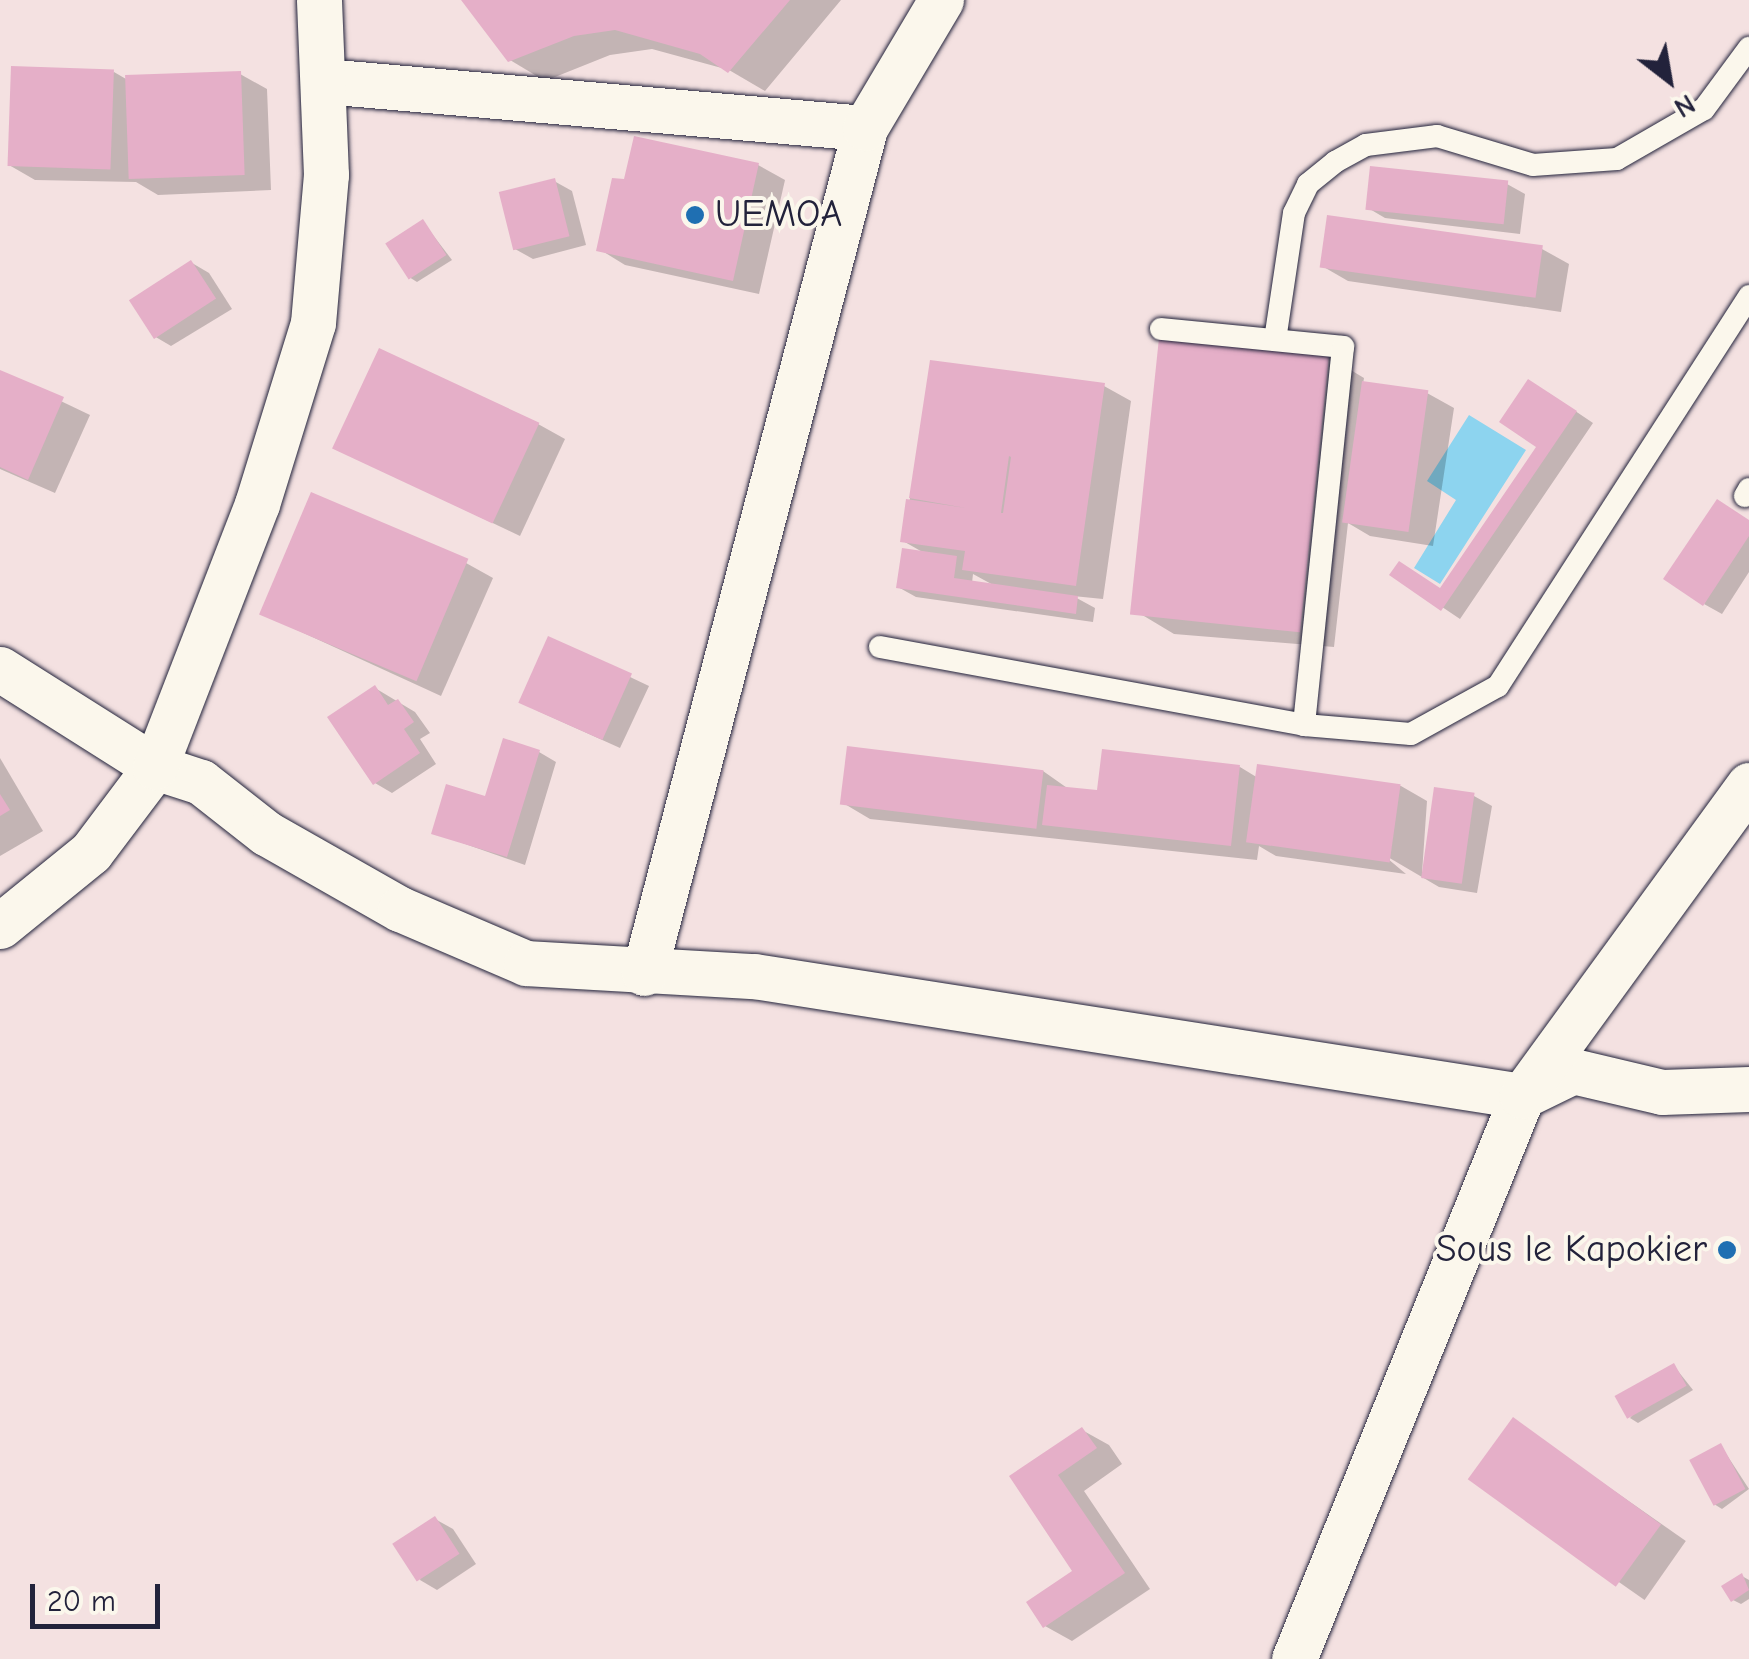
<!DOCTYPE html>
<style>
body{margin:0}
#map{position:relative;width:1749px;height:1659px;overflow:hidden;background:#f4e1e1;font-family:"Comic Neue",sans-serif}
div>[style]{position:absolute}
.water>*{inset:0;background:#8dd4ef}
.shadow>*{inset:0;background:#0003;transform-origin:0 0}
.building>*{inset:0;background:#e5afc8;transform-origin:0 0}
.roads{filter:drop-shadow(0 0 2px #22223b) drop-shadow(0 0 2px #22223b)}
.service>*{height:22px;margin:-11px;padding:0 11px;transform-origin:11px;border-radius:11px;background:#fbf7ec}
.minor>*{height:45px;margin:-22.5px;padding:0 22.5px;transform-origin:22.5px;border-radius:22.5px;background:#fbf7ec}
.dots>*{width:28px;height:28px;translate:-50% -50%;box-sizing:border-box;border:5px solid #fbf7ec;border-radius:50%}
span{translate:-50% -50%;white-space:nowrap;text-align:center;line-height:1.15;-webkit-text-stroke:8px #fbf7ec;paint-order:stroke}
.poi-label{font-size:38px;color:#22223b}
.left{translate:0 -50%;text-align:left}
.right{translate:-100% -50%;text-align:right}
.north{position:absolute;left:1619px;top:30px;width:100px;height:100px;-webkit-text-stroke:8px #fbf7ec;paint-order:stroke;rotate:149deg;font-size:28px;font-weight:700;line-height:40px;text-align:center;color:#22223b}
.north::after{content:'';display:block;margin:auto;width:35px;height:45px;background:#22223b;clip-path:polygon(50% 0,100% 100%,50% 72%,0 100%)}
.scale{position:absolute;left:30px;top:1584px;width:130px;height:45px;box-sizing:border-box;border:5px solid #22223b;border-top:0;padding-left:12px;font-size:30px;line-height:35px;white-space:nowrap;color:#22223b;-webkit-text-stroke:8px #fbf7ec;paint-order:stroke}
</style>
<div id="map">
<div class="water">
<i style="clip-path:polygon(1469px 415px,1526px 450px,1440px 584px,1414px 568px,1456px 500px,1427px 481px)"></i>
</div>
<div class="shadow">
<i style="clip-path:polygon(464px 0,841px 0,765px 91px,729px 70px,652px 49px,610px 55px,545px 81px,510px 60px)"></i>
<i style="clip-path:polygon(114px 72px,126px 79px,240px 74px,267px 89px,271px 190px,158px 195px,136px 182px,35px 180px,9px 165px)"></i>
<i style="clip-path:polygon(758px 165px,785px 180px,759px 294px,625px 265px,599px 249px)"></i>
<i style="clip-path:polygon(554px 181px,572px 191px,586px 245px,533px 259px,515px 249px)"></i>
<i style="clip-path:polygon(1507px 184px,1525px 194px,1520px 234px,1385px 218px,1368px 208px)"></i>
<i style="clip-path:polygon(423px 222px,452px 260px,417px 282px,409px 277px)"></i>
<i style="clip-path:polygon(1542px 249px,1569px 264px,1561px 312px,1348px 281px,1322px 266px)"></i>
<i style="clip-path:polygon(192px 263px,209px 273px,232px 309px,171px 346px,154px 336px)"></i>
<i style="clip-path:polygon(1329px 357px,1364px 378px,1363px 384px,1427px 393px,1454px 408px,1433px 546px,1370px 536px,1348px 523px,1334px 647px,1174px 634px,1139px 613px)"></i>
<i style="clip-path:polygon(evenodd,932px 363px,1104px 386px,1131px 401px,1103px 599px,1073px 596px,1095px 608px,1093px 622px,916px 597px,898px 587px,926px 554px,903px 541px,932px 363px,973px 574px,995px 586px,972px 583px,973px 574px)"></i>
<i style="clip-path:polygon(0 372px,90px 415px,55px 493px,0 469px)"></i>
<i style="clip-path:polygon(1547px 392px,1593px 423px,1460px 619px,1393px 574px,1441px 591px,1539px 446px)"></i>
<i style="clip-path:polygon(538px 424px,565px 439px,520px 536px,335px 448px)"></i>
<i style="clip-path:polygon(1749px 521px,1749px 572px,1722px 614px,1704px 604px)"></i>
<i style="clip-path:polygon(466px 563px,493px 578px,441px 696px,260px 613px)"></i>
<i style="clip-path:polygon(550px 639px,649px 686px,620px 748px,538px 711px)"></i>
<i style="clip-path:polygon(375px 688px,415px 712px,430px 733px,420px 739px,436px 764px,392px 793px,375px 783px)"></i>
<i style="clip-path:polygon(539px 752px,556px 762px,525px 865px,434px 833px,487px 799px)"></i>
<i style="clip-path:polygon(0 758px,43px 831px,0 856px)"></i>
<i style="clip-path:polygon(1240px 767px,1258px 778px,1259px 767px,1401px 786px,1427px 801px,1422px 873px,1474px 796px,1492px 806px,1477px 893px,1439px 887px,1381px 853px,1406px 874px,1276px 856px,1259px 846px,1257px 860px,870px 819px,843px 803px,1043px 771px,1070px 790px,1099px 793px)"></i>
<i style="clip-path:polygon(1674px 1366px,1693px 1390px,1638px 1423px,1630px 1418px)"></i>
<i style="left:1513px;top:1420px;width:211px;height:72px;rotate:35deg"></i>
<i style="clip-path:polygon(1082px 1430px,1109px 1445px,1122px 1464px,1084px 1491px,1150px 1589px,1072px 1641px,1045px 1626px,1076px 1572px,1012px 1477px)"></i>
<i style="clip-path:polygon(1721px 1446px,1749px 1489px,1722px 1509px,1714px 1504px)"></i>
<i style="clip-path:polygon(435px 1519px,453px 1529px,476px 1564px,437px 1590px,420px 1580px)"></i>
<i style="clip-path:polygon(1742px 1576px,1749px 1580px,1749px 1599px,1741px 1604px,1733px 1600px)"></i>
</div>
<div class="building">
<i style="clip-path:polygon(461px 0,790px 0,728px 73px,700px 54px,615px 30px,574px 36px,508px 62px)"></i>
<i style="left:11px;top:66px;width:103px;height:100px;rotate:2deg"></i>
<i style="left:241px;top:71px;width:104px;height:116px;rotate:88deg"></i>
<i style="clip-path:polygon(634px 136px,759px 163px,733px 281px,596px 251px,612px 178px,624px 179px)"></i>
<i style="left:1370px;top:166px;width:139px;height:44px;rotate:6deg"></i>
<i style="left:555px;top:178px;width:60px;height:58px;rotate:76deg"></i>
<i style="left:1327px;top:215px;width:218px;height:53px;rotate:8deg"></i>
<i style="left:423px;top:219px;width:43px;height:45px;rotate:57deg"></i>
<i style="left:191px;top:260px;width:46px;height:74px;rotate:57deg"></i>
<i style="left:1159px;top:338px;width:171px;height:278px;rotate:6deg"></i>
<i style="left:379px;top:348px;width:177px;height:111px;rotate:25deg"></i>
<i style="clip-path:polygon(evenodd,930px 360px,1105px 383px,1076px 586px,962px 570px,965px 551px,900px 542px,906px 499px,966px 508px,909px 498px,930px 360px,1009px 456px,1011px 457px,1003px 513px,1001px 513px,1009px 456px)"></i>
<i style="clip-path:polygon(0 370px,64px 397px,28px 480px,0 467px)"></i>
<i style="clip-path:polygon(1528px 379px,1577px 411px,1441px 611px,1389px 575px,1399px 561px,1440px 588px,1536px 447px,1499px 422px)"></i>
<i style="left:1362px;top:381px;width:67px;height:143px;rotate:8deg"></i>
<i style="left:311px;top:492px;width:171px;height:133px;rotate:23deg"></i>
<i style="clip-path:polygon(1717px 499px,1749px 520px,1749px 536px,1703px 606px,1663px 579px)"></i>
<i style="clip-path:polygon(902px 548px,957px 556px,954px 578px,1078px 596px,1076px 614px,896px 588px)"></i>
<i style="left:548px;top:636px;width:92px;height:73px;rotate:24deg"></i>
<i style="clip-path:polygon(375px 685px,388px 705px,398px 699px,414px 722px,404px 729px,420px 753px,373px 785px,327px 717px)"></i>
<i style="clip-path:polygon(503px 738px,540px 750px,507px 857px,431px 834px,446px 784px,485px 796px)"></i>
<i style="left:847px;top:746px;width:198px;height:59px;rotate:7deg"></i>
<i style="clip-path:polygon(1102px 749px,1240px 765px,1231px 846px,1042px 825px,1047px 785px,1097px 790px)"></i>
<i style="left:1257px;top:764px;width:145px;height:79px;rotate:8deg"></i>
<i style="left:1434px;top:787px;width:41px;height:92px;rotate:8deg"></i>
<i style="clip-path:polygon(0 794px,10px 810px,0 816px)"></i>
<i style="left:1674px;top:1363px;width:26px;height:68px;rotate:61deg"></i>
<i style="left:1513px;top:1417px;width:183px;height:77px;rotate:36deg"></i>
<i style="clip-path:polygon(1082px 1427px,1097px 1448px,1058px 1475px,1125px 1573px,1043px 1628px,1026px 1602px,1072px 1571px,1009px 1476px)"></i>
<i style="left:1721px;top:1443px;width:52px;height:36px;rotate:62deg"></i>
<i style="left:435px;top:1516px;width:45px;height:51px;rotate:57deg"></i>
<i style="clip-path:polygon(1742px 1573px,1749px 1590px,1731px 1602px,1721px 1586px)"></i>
</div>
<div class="roads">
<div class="service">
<i style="left:1161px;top:329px;width:183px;rotate:5.6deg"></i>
<i style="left:1343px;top:347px;width:380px;rotate:95.9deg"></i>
<i style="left:1275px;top:340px;width:128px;rotate:-81.5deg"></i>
<i style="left:1294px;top:213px;width:32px;rotate:-64deg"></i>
<i style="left:1308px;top:184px;width:35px;rotate:-39deg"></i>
<i style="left:1335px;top:162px;width:35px;rotate:-29deg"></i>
<i style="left:1366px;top:145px;width:72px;rotate:-7.2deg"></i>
<i style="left:1437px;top:136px;width:100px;rotate:16.8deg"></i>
<i style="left:1533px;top:165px;width:84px;rotate:-4.1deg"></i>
<i style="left:1617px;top:159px;width:100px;rotate:-29.9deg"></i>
<i style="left:1704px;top:109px;width:76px;rotate:-53.6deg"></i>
<i style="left:1745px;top:496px;width:8px;rotate:-60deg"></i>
<i style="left:880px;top:647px;width:431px;rotate:10.4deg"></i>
<i style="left:1304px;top:725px;width:107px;rotate:4.8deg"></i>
<i style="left:1411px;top:734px;width:99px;rotate:-28.9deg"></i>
<i style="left:1498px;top:686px;width:464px;rotate:-57.2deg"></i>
</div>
<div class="minor">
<i style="left:324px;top:81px;width:543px;rotate:4.97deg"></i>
<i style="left:0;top:669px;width:183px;rotate:32.3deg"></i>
<i style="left:155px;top:767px;width:48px;rotate:18.1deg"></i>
<i style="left:201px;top:782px;width:83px;rotate:38.1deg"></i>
<i style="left:266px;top:833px;width:154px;rotate:29.6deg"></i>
<i style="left:400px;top:909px;width:137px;rotate:23.2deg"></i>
<i style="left:526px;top:963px;width:228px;rotate:3.3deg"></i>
<i style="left:754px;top:976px;width:777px;rotate:8.88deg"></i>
<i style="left:1522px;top:1096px;width:57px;rotate:-26.1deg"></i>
<i style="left:1573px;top:1071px;width:91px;rotate:13.3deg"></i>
<i style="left:1662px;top:1092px;width:87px;rotate:-2deg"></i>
<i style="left:0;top:926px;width:117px;rotate:-39.1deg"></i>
<i style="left:91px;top:852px;width:106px;rotate:-53deg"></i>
<i style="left:155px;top:767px;width:282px;rotate:-68.8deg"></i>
<i style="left:257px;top:504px;width:189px;rotate:-72.8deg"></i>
<i style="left:313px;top:323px;width:149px;rotate:-85deg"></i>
<i style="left:326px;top:175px;width:175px;rotate:-92.3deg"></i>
<i style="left:644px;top:973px;width:873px;rotate:-75.34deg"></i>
<i style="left:865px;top:128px;width:149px;rotate:-59.3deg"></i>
<i style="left:1294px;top:1659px;width:607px;rotate:-67.95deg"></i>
<i style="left:1522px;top:1096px;width:385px;rotate:-53.9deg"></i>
</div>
</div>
<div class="dots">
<i style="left:695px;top:215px;background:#1f6fb2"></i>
<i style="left:1727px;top:1250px;background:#1f6fb2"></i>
</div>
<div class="poi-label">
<span class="left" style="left:715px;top:215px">UEMOA</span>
<span class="right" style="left:1707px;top:1250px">Sous le Kapokier</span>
</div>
<div class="north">N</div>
<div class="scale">20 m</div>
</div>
